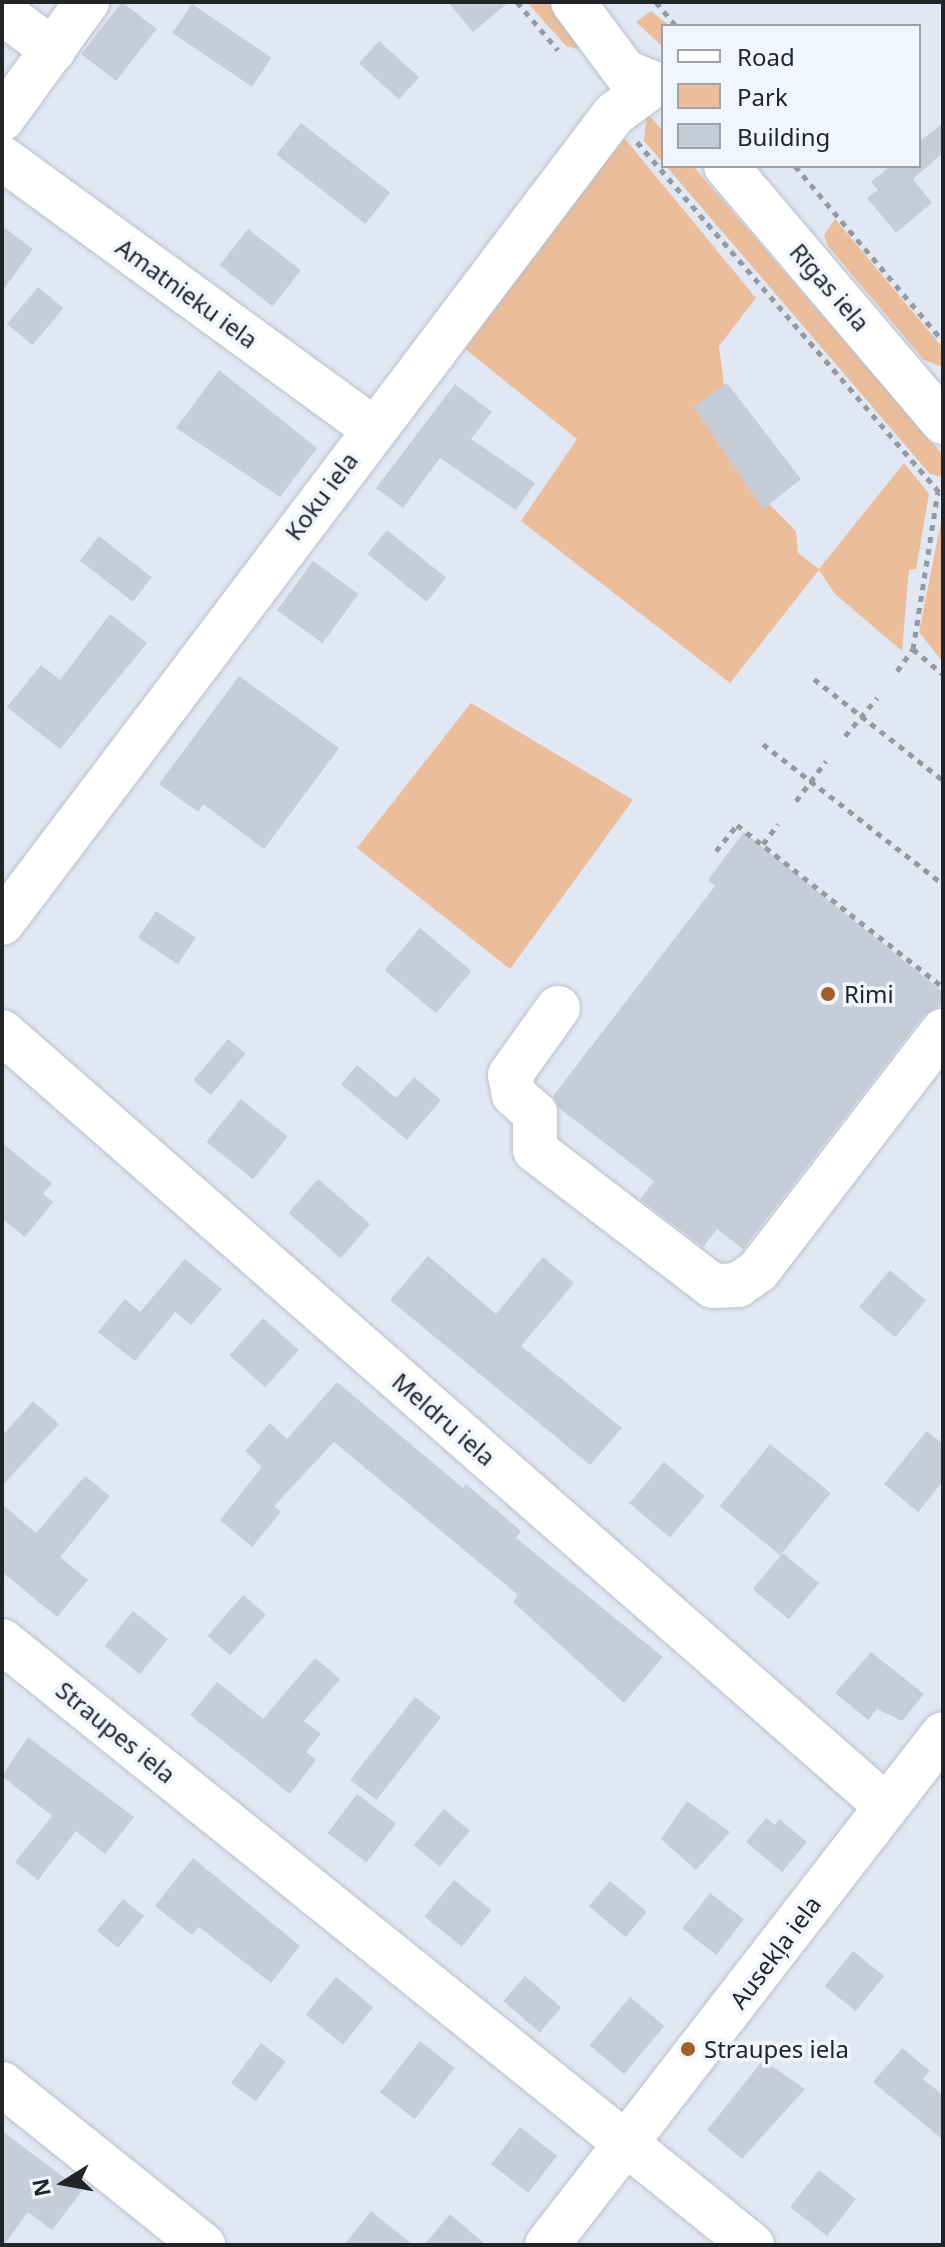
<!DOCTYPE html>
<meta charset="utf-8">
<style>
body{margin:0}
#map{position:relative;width:945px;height:2247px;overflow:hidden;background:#e2e8f3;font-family:"Noto Sans",sans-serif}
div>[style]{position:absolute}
.green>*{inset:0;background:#ecbd9b}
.building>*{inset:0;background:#c7cdd8;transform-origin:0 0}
.path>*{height:5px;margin-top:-2.5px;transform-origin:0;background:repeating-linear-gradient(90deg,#959aa2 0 6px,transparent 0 12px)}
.roads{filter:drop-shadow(0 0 2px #bbc0cb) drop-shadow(0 0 2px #bbc0cb)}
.minor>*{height:44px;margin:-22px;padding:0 22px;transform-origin:22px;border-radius:22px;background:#fff}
.major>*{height:44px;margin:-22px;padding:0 22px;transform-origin:22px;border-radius:22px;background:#fff}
.dots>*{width:22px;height:22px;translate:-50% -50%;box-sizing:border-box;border:4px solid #f1f5fe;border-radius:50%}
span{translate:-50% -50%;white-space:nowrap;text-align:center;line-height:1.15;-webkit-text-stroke:7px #f1f5fe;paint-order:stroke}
.street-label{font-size:24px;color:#222428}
.poi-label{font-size:24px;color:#222428}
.left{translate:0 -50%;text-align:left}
.frame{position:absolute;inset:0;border:4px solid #222428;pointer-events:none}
.legend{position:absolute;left:661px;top:24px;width:260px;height:144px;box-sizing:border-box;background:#f1f5fe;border:2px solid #9ea1a8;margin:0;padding:10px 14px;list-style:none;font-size:24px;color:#222428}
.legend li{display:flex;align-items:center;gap:16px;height:40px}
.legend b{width:40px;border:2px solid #9ea1a8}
.north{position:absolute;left:24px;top:2143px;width:80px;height:80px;-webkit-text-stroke:6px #f1f5fe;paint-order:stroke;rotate:259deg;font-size:22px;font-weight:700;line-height:32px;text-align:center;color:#222428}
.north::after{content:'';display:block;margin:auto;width:28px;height:36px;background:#222428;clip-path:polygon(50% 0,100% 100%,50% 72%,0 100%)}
</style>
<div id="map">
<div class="green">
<i style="clip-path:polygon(527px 2px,553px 2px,587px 41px,577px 49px,566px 46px)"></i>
<i style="clip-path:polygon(651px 11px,670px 26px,663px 26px,663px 47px,636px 22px)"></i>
<i style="clip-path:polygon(647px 113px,663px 131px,663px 163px,644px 141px)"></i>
<i style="clip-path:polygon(621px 134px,756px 298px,719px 346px,734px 460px,763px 508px,769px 504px,796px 531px,798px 553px,819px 569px,904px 463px,929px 494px,916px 569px,909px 570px,902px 651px,835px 594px,819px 570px,730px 683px,521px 521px,577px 439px,464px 348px)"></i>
<i style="clip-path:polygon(666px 166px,693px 166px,943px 455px,943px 477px,930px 474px)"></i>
<i style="clip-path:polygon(835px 219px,943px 348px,943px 367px,924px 360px,828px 246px,824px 235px)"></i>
<i style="clip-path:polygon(943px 512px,943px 662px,919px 632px)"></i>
<i style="clip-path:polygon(471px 703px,633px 800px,510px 969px,357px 848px)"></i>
</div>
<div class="building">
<i style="left:122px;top:2px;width:44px;height:66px;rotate:38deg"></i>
<i style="clip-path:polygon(448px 2px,509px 2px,473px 32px)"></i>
<i style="left:192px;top:4px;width:96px;height:35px;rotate:34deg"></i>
<i style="left:379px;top:41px;width:54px;height:30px;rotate:42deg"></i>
<i style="left:301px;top:123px;width:113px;height:40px;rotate:38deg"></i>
<i style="clip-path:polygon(943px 123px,943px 153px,913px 179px,932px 203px,896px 233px,867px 198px,878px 190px,871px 182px,890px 166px,919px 166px,919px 142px)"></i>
<i style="clip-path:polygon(2px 226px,33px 249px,2px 291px)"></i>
<i style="left:248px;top:229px;width:67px;height:46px;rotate:38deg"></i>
<i style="left:38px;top:287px;width:33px;height:48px;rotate:40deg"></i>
<i style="clip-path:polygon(219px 370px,317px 448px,280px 497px,176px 428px)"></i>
<i style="clip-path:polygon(727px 383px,801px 479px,763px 509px,694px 407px)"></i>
<i style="clip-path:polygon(455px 384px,492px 412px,471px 439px,535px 483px,516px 510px,440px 458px,403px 508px,376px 488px)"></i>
<i style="left:387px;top:530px;width:76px;height:31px;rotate:39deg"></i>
<i style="left:99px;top:536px;width:67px;height:31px;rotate:38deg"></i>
<i style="left:313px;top:561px;width:56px;height:61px;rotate:36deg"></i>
<i style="clip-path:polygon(110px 614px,147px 643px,60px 749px,7px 707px,41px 665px,60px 680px)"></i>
<i style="clip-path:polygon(239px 676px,339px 748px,264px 849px,203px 804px,198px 812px,159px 784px)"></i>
<i style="clip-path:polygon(744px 832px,943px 992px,943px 1003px,923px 1016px,743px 1249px,717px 1229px,703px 1247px,640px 1199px,654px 1181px,559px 1108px,553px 1096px,715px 886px,708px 880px)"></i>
<i style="left:156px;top:911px;width:48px;height:32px;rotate:34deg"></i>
<i style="left:420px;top:928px;width:67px;height:55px;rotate:40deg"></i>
<i style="left:228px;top:1039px;width:23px;height:54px;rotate:40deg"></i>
<i style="clip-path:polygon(357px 1065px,396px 1098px,414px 1077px,441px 1100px,407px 1140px,341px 1084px)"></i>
<i style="left:241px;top:1099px;width:60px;height:55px;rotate:39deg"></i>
<i style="clip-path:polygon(2px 1143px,52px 1183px,43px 1194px,53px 1202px,25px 1237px,2px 1219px)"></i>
<i style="left:318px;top:1179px;width:69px;height:45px;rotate:41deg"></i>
<i style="clip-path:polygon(428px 1256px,496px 1314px,543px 1257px,574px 1283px,521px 1346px,622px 1428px,590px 1465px,390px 1300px)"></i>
<i style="clip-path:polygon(185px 1259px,222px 1289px,191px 1325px,175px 1312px,135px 1361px,98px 1332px,125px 1299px,140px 1312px)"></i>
<i style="left:890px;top:1270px;width:47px;height:48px;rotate:40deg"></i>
<i style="left:263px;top:1318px;width:48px;height:50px;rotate:42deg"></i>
<i style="clip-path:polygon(337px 1382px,463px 1488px,466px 1484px,521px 1531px,516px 1538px,663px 1657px,624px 1703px,513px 1602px,518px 1595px,334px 1442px,274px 1506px,281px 1512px,252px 1547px,220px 1520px,262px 1467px,245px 1451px,270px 1423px,287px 1439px)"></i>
<i style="clip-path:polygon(33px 1401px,59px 1424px,2px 1486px,2px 1436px)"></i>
<i style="clip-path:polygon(927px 1431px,943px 1444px,943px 1481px,918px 1512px,884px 1484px)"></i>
<i style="left:770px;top:1444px;width:78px;height:80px;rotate:39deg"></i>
<i style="left:664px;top:1462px;width:53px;height:54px;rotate:40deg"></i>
<i style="clip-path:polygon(85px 1476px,110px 1496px,60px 1557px,88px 1580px,57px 1617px,2px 1572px,2px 1504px,36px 1533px)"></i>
<i style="left:783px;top:1553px;width:47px;height:47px;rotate:40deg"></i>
<i style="left:243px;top:1595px;width:30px;height:54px;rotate:41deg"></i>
<i style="left:133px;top:1611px;width:45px;height:45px;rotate:39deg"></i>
<i style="clip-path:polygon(871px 1652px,924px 1694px,902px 1721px,877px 1709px,868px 1720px,835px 1693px)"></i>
<i style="clip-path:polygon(315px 1658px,340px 1679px,304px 1721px,321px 1734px,306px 1752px,316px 1760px,290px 1794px,190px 1715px,217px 1682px,263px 1719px)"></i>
<i style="left:415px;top:1697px;width:33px;height:105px;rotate:38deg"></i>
<i style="clip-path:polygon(28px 1737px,134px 1817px,105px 1854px,76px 1831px,38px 1880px,15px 1862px,52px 1816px,2px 1776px)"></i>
<i style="left:357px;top:1794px;width:49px;height:49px;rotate:37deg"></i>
<i style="clip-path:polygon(687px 1801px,730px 1832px,696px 1870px,661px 1839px)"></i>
<i style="left:444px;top:1809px;width:34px;height:47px;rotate:40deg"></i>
<i style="clip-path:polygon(766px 1818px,775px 1825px,779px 1819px,807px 1842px,782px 1872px,746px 1842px)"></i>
<i style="clip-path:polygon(193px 1858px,300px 1946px,271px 1983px,199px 1927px,192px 1935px,155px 1906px)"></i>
<i style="left:454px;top:1880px;width:48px;height:47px;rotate:39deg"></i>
<i style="left:610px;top:1881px;width:48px;height:33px;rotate:40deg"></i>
<i style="left:710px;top:1893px;width:43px;height:45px;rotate:38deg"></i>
<i style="left:123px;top:1899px;width:27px;height:41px;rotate:39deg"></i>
<i style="left:853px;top:1951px;width:40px;height:45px;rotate:39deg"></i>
<i style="left:525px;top:1976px;width:48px;height:33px;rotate:41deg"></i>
<i style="left:336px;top:1977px;width:48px;height:48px;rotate:39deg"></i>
<i style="left:630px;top:1997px;width:45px;height:63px;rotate:40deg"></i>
<i style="left:420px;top:2041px;width:44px;height:65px;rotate:38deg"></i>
<i style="left:261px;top:2043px;width:31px;height:50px;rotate:37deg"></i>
<i style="clip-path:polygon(902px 2048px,930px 2071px,923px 2079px,943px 2095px,943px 2140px,873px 2082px)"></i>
<i style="clip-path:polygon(763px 2060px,805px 2089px,742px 2159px,707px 2130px)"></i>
<i style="left:520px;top:2127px;width:47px;height:47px;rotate:38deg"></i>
<i style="clip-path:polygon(2px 2131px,82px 2191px,52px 2230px,28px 2212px,4px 2245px)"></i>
<i style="left:819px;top:2170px;width:47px;height:47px;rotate:38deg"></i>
<i style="clip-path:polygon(371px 2211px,413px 2245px,344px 2245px)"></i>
<i style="clip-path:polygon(450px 2214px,486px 2245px,424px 2245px)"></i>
</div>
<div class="path">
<i style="left:517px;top:2px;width:63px;rotate:49.5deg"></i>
<i style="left:656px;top:2px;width:31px;rotate:50deg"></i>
<i style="left:637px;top:142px;width:469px;rotate:49.2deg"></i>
<i style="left:795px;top:166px;width:229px;rotate:49.8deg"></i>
<i style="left:913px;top:649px;width:39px;rotate:40deg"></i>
<i style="left:897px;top:671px;width:27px;rotate:-54deg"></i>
<i style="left:913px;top:649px;width:159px;rotate:-81deg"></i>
<i style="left:814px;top:679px;width:164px;rotate:38.1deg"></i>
<i style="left:845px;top:736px;width:50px;rotate:-49.9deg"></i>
<i style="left:763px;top:744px;width:228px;rotate:37.9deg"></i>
<i style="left:796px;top:801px;width:50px;rotate:-53.1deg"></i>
<i style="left:763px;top:844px;width:25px;rotate:-53deg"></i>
<i style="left:716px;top:851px;width:33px;rotate:-51deg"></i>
<i style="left:737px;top:825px;width:262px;rotate:38.2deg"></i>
</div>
<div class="roads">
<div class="minor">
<i style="left:2px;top:12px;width:64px;rotate:36.7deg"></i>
<i style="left:2px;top:119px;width:145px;rotate:-54deg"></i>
<i style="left:2px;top:158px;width:458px;rotate:36.1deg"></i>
<i style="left:2px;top:923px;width:1014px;rotate:-52.89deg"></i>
<i style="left:614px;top:114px;width:51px;rotate:-36.2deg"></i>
<i style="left:558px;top:1008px;width:82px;rotate:125.6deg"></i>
<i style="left:510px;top:1075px;width:20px;rotate:79deg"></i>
<i style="left:514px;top:1095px;width:28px;rotate:41deg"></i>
<i style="left:535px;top:1113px;width:37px;rotate:90deg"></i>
<i style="left:535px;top:1150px;width:224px;rotate:37.4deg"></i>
<i style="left:713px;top:1286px;width:25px;rotate:-2deg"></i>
<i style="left:738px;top:1285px;width:24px;rotate:-35deg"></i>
<i style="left:758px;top:1271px;width:303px;rotate:-52.4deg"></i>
<i style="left:2px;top:1032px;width:1175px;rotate:41.2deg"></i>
<i style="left:2px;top:1641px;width:963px;rotate:38.85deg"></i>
<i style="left:2px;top:2084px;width:258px;rotate:38.7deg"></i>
<i style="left:547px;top:2245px;width:646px;rotate:-52.23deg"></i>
</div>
<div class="major">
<i style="left:573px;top:2px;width:87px;rotate:53.4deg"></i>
<i style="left:625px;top:72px;width:32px;rotate:22deg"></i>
<i style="left:726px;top:166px;width:336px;rotate:49.7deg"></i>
</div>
</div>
<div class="dots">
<i style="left:828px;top:994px;background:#a05f2a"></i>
<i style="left:688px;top:2049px;background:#a05f2a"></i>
</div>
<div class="street-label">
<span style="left:830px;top:287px;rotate:49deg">Rīgas iela</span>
<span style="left:187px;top:293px;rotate:36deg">Amatnieku iela</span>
<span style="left:321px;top:496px;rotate:-53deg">Koku iela</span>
<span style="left:444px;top:1419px;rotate:41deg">Meldru iela</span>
<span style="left:116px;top:1732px;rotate:39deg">Straupes iela</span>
<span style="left:775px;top:1952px;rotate:-53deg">Ausekļa iela</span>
</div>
<div class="poi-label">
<span class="left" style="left:844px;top:994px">Rimi</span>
<span class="left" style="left:704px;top:2049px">Straupes iela</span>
</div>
<div class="frame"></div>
<ul class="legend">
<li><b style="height:10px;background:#fff"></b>Road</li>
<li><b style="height:22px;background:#ecbd9b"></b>Park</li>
<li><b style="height:22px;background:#c7cdd8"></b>Building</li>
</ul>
<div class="north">N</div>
</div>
